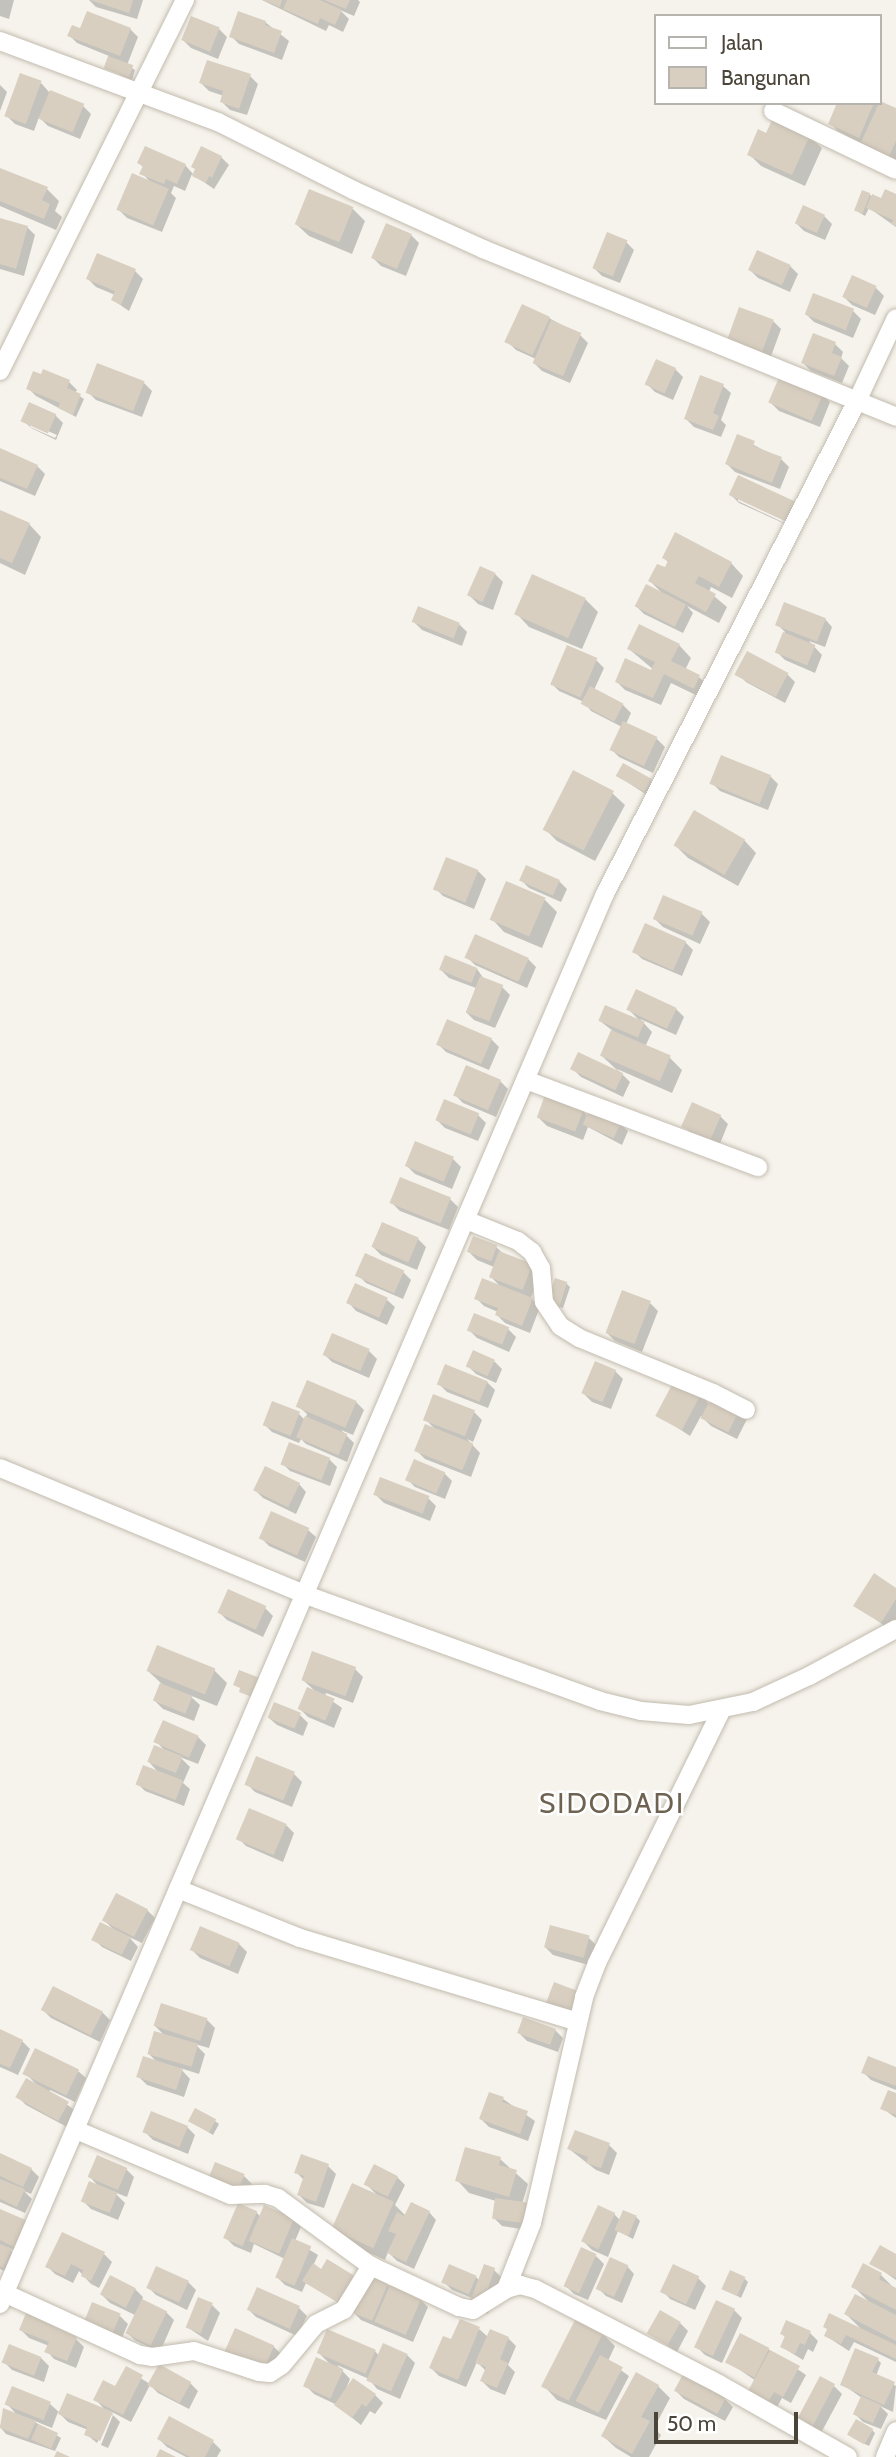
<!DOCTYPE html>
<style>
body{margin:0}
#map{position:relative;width:896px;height:2457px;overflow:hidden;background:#f6f3ec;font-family:Cabin,sans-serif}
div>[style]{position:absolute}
.shadow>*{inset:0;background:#0003}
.building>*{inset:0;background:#d8cfc1;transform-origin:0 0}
.roads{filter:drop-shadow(0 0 2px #c2bbae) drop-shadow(0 0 2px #c2bbae)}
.minor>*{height:18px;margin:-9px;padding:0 9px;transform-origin:9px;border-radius:9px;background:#fff}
span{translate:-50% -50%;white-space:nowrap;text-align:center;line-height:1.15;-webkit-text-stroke:5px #fff;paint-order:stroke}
.quarter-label{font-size:28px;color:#6e6250;letter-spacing:2px}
.legend{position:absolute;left:654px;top:14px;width:228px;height:91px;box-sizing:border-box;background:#fff;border:2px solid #b7b4b0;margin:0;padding:9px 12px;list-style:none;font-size:21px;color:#4b4439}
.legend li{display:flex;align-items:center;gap:14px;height:35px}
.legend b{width:35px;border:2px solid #b7b4b0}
.scale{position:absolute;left:654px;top:2412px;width:144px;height:32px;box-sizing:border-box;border:4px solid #4b4439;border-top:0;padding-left:9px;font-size:21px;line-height:24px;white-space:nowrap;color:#4b4439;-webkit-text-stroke:5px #fff;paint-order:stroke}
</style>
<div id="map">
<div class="shadow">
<i style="clip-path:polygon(0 0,14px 0,9px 19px,0 16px)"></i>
<i style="clip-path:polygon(89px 0,143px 0,137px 19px,96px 7px)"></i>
<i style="clip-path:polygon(262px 0,358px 0,360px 2px,354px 16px,340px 10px,349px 19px,343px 32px,329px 25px,326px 31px)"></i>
<i style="clip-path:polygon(265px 22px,289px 41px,282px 60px,239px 44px,231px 36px)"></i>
<i style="clip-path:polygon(130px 29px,138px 37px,127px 65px,135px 70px,132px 80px,105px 68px,109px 56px,77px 43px,69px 35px,81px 30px)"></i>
<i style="clip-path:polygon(219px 29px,227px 37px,218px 59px,191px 48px,183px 40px)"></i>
<i style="clip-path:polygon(250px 76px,258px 84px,247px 115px,230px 110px,222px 102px,224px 96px,209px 91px,201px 83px)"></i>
<i style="clip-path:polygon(41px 83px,49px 92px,83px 106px,91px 114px,80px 139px,48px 126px,39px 117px,34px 131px,15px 124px,7px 116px)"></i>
<i style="clip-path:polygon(0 85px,7px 92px,0 111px)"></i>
<i style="clip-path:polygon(839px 103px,880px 103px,896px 110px,896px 162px,838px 131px,830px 123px)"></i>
<i style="clip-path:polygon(767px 135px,809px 136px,822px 148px,805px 186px,761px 166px,749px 154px)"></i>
<i style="clip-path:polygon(221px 157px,229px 165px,214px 189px,192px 174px,185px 191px,174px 186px,171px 193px,176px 198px,162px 232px,127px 218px,119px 210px,151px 183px,142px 173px,144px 168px,139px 163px,185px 165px,194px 175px)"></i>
<i style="clip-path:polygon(0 170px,47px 189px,59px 201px,55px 211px,62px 217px,56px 230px,0 206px)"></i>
<i style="clip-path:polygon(863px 192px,881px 200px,896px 196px,896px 227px,869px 208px,865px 216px,855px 210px)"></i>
<i style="clip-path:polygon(804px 207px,824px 216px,832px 224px,825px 240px,804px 231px,796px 223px)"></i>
<i style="clip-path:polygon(353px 209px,365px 221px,352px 254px,309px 236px,296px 224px)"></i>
<i style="clip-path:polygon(0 220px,27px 227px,35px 235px,24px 276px,0 269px)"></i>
<i style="clip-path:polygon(411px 235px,419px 243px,406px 276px,381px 266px,373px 258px)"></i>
<i style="clip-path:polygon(626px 242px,634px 250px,620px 283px,602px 276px,594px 268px)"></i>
<i style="clip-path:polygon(790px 266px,798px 274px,790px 292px,758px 278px,750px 270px)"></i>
<i style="clip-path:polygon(135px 271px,143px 279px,129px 311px,113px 300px,115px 295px,96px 287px,88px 279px)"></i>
<i style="clip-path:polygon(876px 288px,884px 296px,875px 315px,852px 305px,844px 297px)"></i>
<i style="clip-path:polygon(853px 311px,861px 319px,853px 338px,814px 322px,806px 314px)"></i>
<i style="clip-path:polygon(549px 318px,580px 335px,588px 343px,570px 383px,542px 371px,534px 363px,536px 359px,516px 350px,508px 342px)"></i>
<i style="clip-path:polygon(773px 321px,781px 329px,770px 359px,737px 347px)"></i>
<i style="clip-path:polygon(835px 344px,843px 352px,841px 358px,849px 366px,842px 383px,811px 371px,803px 363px)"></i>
<i style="clip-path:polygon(675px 369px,683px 377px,673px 400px,655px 392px,647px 384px)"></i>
<i style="clip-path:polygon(69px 382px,77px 390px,75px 393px,84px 399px,76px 417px,36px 396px,28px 388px)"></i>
<i style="clip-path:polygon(144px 383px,152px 391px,142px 417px,96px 400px,88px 392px)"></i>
<i style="clip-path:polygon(723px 386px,731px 393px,721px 420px,726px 425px,721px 437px,694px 427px,686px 419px)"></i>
<i style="clip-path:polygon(822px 394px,830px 402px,820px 427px,779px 411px,771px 403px)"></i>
<i style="clip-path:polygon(evenodd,55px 415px,63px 423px,56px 440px,31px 428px,23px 420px,55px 415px,30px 423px,57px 435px,55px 438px,30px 427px,30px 423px)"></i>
<i style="clip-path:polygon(738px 437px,781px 459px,789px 467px,780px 489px,735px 472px,727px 464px)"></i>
<i style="clip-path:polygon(0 450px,37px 466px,45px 474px,35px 496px,0 481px)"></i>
<i style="clip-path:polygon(evenodd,731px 495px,794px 503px,802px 511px,794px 528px,739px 503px,731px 495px,738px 497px,794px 524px,793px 527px,738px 501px,738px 497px)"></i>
<i style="clip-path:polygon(0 512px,29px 524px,41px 537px,25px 575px,0 563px)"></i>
<i style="clip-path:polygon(664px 558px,731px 563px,743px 576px,732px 598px,711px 587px,709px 592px,727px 607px,719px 623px,687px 606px,693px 613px,683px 633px,644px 614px,636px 606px,662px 593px,650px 581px,666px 570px,669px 563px)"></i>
<i style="clip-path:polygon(495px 574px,503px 582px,493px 610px,478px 604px,470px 596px)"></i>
<i style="clip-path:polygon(585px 599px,598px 612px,582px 649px,529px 627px,517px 614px)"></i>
<i style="clip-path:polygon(825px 619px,832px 627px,825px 647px,809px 641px,822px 655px,815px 673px,785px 660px,777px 652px,785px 632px,777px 624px)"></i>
<i style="clip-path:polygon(414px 622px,459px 624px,467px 632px,462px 646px,422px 630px)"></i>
<i style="clip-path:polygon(679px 645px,691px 658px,685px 670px,699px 677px,711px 689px,706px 700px,671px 683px,661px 705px,625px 690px,617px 682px,661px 676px,629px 649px)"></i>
<i style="clip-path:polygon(748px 654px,787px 674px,795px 682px,785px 703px,746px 682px,738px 674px)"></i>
<i style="clip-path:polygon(596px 660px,604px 668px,594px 690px,623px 705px,631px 713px,626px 724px,657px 739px,665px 747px,653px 773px,619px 757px,611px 749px,622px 727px,591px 711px,584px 702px,559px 691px,551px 683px)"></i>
<i style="clip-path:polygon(618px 776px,651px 780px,659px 788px,653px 799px)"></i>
<i style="clip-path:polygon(770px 776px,778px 784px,768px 810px,720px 791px,712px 783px)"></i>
<i style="clip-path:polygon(612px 793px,625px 805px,595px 861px,557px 841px,544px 828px)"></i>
<i style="clip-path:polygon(744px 840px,756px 853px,738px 886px,688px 858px,676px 846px)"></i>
<i style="clip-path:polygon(478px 871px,486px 879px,474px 909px,443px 896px,435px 888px)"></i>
<i style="clip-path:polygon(521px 880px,559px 881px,567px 889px,561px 902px,529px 888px)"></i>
<i style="clip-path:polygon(545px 900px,557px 912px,542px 948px,504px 932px,492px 919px)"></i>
<i style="clip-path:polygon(702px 914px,710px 922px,700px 944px,663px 927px,655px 919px)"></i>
<i style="clip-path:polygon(685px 942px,693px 950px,682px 976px,642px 959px,634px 951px)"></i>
<i style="clip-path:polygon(467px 957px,528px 959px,536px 967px,527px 988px,475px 965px)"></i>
<i style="clip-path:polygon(477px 969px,484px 979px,502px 987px,510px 995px,495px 1028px,474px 1020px,466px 1012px,476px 988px,449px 978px,441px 970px)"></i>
<i style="clip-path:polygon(628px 1009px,676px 1009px,684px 1017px,676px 1035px,640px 1019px,652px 1032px,645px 1047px,670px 1058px,682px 1070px,672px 1093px,617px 1069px,630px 1082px,623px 1097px,581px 1077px,573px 1069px,619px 1072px,602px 1056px,613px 1031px,600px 1021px,641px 1022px)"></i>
<i style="clip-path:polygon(491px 1039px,499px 1047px,489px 1070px,446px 1052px,438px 1044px)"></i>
<i style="clip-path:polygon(500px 1081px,508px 1089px,496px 1117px,463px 1103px,455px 1095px)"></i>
<i style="clip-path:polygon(693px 1105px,720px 1116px,728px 1124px,719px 1146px,692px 1134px,684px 1126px)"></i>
<i style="clip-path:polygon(583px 1111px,588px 1116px,620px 1123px,628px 1131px,622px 1145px,588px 1127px,583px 1140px,547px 1126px,539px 1118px)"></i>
<i style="clip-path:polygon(478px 1115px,486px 1123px,478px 1141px,445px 1128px,437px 1120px)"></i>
<i style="clip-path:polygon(416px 1144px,453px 1159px,461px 1167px,452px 1189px,415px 1174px,407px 1166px)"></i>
<i style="clip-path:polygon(450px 1199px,458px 1207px,449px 1230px,400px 1211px,392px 1203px)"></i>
<i style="clip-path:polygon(418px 1239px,426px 1247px,417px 1270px,381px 1255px,373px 1247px)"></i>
<i style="clip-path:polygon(496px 1247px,505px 1255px,540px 1273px,531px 1298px,540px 1307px,530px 1333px,505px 1323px,497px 1315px,498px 1312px,484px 1306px,476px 1298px,501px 1287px,491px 1277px,494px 1267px,477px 1260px,469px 1252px)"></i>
<i style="clip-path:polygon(403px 1272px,411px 1280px,403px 1299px,366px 1283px,358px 1275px)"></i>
<i style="clip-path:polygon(566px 1283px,570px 1287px,563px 1308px,553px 1305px)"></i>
<i style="clip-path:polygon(623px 1292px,650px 1303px,658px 1311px,642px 1352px,615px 1341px,607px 1333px)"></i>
<i style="clip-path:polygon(387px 1300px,395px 1307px,387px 1325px,356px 1311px,349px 1303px)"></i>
<i style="clip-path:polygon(508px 1329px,516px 1337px,509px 1352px,477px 1338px,469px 1330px)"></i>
<i style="clip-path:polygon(369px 1351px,377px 1359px,369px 1378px,332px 1362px,324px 1354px)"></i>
<i style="clip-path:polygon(494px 1361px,502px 1369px,496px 1383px,476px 1374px,468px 1366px)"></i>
<i style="clip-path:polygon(615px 1371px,623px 1379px,611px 1409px,592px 1402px,584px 1394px)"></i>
<i style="clip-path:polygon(487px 1382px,495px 1390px,488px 1408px,447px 1392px,439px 1384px)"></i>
<i style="clip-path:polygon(700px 1394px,709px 1404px,739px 1411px,747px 1419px,737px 1439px,711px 1426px,701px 1416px,690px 1436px,658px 1415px)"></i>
<i style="clip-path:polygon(356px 1402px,364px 1410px,353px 1435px,341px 1430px,354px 1443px,347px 1462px,306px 1444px,301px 1439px,299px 1443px,272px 1432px,264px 1424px,273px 1403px,299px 1414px,305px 1420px,307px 1414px,298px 1406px)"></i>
<i style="clip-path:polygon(474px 1412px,482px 1420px,473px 1442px,467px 1439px,480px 1453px,471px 1477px,425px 1459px,417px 1451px,437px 1431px,425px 1419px)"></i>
<i style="clip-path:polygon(329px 1459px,337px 1467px,330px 1486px,290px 1471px,282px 1463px)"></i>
<i style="clip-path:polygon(444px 1473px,452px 1481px,445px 1499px,415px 1487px,407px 1479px)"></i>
<i style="clip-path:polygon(299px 1484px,306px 1492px,296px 1514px,263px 1498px,255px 1490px)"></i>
<i style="clip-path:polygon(376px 1495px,428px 1498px,436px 1506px,430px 1521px,384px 1503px)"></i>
<i style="clip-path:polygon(272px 1513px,308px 1530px,316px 1537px,305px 1562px,269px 1546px,261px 1538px)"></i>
<i style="clip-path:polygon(896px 1590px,896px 1619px,890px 1630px,856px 1605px)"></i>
<i style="clip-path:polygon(265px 1608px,273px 1616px,263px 1637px,227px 1620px,219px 1612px)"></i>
<i style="clip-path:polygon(355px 1669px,363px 1677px,353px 1703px,326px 1693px,325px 1696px,342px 1708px,334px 1728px,308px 1717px,300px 1709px,316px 1692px,303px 1680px)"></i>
<i style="clip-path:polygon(214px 1670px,227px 1683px,217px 1706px,189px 1695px,200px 1705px,194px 1721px,163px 1709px,155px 1701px,162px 1684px,148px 1671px)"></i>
<i style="clip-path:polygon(300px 1715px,308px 1723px,303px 1736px,277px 1725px,269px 1718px)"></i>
<i style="clip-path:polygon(198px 1737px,206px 1745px,198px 1764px,180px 1757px,190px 1767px,183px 1783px,190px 1789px,184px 1806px,145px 1791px,137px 1783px,159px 1773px,149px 1762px,166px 1752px,156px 1741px)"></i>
<i style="clip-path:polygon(257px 1758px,294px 1774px,302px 1782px,292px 1807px,255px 1792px,247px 1784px)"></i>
<i style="clip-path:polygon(286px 1825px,294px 1833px,283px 1862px,246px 1846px,238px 1838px)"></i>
<i style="clip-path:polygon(147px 1910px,155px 1918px,142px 1943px,129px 1937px,138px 1947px,131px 1961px,102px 1947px,94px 1939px,115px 1931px,105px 1921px)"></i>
<i style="clip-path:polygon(589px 1938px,597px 1946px,592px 1966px,553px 1955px,545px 1947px)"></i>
<i style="clip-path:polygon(239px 1944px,247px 1952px,238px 1974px,200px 1958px,192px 1950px)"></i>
<i style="clip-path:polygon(43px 2010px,102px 2012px,110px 2020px,100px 2042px,51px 2018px)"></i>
<i style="clip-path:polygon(207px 2020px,215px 2028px,209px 2048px,195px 2044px,205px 2054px,199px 2074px,180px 2068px,190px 2079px,184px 2097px,147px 2085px,139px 2077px,158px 2063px,149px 2054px,166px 2037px,155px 2026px)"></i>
<i style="clip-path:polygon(555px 2030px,563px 2038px,558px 2052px,527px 2041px,519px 2033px)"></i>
<i style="clip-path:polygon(0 2031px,22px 2041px,30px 2049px,18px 2075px,0 2067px)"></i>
<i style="clip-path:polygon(896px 2069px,896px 2090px,871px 2080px,863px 2072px)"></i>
<i style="clip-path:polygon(78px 2071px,86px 2078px,75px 2102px,50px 2090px,49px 2092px,76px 2111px,67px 2127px,26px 2105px,18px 2097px,36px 2084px,25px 2073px)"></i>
<i style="clip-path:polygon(896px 2095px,896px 2118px,882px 2108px)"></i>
<i style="clip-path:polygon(503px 2099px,535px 2121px,528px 2141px,489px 2127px,481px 2119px)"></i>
<i style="clip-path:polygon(190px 2121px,215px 2121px,219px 2124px,213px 2135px)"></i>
<i style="clip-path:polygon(187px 2127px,195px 2135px,188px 2154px,153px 2140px,145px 2132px)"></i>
<i style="clip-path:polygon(609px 2145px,617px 2153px,609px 2175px,596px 2170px,569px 2149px)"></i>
<i style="clip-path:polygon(0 2155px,31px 2169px,39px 2177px,31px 2194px,24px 2191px,32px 2199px,25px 2213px,0 2202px)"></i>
<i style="clip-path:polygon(500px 2159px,528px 2184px,522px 2204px,534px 2231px,502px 2226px,494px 2218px,496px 2201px,469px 2193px,457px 2180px)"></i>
<i style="clip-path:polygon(328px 2166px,336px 2174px,324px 2208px,307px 2203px,299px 2195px,305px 2181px,296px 2172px)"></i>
<i style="clip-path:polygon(126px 2169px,134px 2177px,127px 2197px,114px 2192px,125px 2203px,118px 2220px,91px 2209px,83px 2201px,100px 2188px,90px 2177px)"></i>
<i style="clip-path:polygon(244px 2176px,252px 2184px,247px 2197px,219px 2185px)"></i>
<i style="clip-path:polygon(397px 2177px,405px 2185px,395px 2205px,406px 2216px,429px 2212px,436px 2220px,414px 2269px,397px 2261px,388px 2252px,385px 2260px,345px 2242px,333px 2230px,377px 2195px,366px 2184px)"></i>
<i style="clip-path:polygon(0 2211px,24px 2254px,7px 2247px,19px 2259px,11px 2274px,0 2269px)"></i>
<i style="clip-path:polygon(256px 2212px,261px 2217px,293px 2219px,301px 2227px,295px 2241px,318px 2255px,313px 2266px,322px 2271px,387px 2285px,420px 2299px,428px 2307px,413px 2342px,361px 2320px,351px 2310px,306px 2283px,302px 2292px,285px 2285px,277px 2277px,285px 2259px,254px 2244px,251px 2253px,234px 2246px,226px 2238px)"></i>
<i style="clip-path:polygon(614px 2214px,621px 2221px,636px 2217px,640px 2221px,633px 2239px,618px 2231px,608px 2257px,592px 2250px,584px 2242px)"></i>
<i style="clip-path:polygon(104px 2254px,112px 2262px,99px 2288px,91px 2284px,79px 2271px,73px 2283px,55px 2274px,47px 2266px)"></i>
<i style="clip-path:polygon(596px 2256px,604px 2264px,588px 2300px,574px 2294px,566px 2286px)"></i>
<i style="clip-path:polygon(896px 2256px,896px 2280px,872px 2263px)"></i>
<i style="clip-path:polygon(627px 2266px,634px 2274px,622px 2303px,606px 2296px,598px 2288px)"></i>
<i style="clip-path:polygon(674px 2266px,698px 2278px,706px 2286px,695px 2310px,670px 2299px,663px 2291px)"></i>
<i style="clip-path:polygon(864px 2266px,881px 2275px,896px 2290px,896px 2362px,854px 2342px,849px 2351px,826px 2336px,863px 2331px,846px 2314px,869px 2302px,853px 2286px)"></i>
<i style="clip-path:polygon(494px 2270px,502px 2278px,488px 2314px,478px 2310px,472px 2298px,452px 2290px,444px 2282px,476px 2277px,479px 2280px)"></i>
<i style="clip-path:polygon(745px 2279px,748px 2282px,741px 2298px,724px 2289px)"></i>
<i style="clip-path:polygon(188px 2282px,196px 2290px,187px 2310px,156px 2295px,148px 2287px)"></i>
<i style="clip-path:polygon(135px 2289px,143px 2297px,142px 2300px,166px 2312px,174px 2320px,160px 2352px,136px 2341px,128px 2334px,137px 2316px,110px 2303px,102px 2295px)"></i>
<i style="clip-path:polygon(212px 2305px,220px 2313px,208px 2341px,187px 2327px)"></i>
<i style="clip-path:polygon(299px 2308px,307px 2316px,297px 2336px,256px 2317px,248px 2309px)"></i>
<i style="clip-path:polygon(734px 2310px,742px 2318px,722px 2363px,705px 2355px,697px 2347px)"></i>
<i style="clip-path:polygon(27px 2315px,76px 2339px,84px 2347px,76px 2368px,54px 2359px,47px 2351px,49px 2346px,29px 2338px,21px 2330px)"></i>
<i style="clip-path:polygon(120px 2316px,128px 2324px,120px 2342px,94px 2330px)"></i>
<i style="clip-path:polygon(787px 2322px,810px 2333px,818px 2341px,813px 2352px,808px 2349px,803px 2360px,782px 2347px,786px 2338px,782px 2334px)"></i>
<i style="clip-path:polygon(680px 2323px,688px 2331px,677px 2352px,649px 2333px)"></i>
<i style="clip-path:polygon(479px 2329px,488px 2337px,508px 2338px,516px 2346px,508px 2365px,515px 2372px,505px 2395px,490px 2389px,482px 2381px,486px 2371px,477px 2362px,466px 2387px,439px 2376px,431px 2368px,452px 2342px)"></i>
<i style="clip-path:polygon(235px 2330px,273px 2346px,281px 2354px,272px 2376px)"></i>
<i style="clip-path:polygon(603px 2334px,615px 2346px,608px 2361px,629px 2376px,606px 2420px,557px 2400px,545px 2387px)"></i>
<i style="clip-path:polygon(768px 2349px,806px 2375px,791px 2403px,782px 2398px,776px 2409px,758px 2399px,756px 2381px,727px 2361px)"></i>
<i style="clip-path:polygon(375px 2351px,379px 2356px,407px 2355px,415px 2363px,400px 2399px,377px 2389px,369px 2379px,337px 2365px,350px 2379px,346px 2389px,375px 2395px,383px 2403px,375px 2414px,370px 2411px,361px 2425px,335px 2404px,314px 2394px,306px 2386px,332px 2366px,319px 2353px)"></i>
<i style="clip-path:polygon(41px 2358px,49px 2366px,44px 2382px,12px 2370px,4px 2362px)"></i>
<i style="clip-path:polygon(878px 2360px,881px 2363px,876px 2376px,896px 2386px,893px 2412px,880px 2406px,888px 2414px,881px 2429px,863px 2422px,855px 2414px,862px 2398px,842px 2384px)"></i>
<i style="clip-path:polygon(126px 2369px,150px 2384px,190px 2383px,198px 2391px,189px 2409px,158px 2393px,150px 2385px,131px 2422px,110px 2411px,113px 2415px,110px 2415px,97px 2443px,86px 2434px,88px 2430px,68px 2422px,58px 2412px,52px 2428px,30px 2419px,61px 2438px,55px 2451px,6px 2434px,0 2427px,4px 2410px,19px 2417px,7px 2404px,50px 2404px,60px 2413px,107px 2412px,95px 2399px,116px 2388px)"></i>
<i style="clip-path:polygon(658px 2386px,670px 2398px,654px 2428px,661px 2435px,649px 2457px,631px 2457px,616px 2448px,603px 2436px)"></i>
<i style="clip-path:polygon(834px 2386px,842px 2394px,821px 2433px,800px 2418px)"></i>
<i style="clip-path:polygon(676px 2391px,725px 2399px,733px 2407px,725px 2421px,684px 2399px)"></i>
<i style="clip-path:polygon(113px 2415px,120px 2422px,108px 2448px,101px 2445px)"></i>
<i style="clip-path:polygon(170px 2418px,213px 2442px,221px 2450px,217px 2457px,186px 2457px,167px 2447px,159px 2439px)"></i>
<i style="clip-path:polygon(872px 2430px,875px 2433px,869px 2446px,853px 2438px)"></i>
</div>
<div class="building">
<i style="clip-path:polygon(90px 0,133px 0,129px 13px)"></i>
<i style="clip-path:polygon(263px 0,282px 0,280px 7px)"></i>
<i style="clip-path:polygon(287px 0,320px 0,342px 10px,335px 25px,320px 18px,318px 24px,283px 9px)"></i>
<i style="clip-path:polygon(324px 0,350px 0,346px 9px)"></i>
<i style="clip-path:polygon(87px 11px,131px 28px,120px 56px,67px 36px,72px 25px,80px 28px)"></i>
<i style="clip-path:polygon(238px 11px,266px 21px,265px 25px,282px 31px,274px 53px,229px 37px)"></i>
<i style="left:191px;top:16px;width:31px;height:26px;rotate:22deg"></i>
<i style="left:108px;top:56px;width:27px;height:13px;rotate:20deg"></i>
<i style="clip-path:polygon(207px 60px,251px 74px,239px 109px,220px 102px,223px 91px,199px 83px)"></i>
<i style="left:20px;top:73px;width:23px;height:46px;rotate:20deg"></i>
<i style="left:50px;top:90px;width:37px;height:31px;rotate:22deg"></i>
<i style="clip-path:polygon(880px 101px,896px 108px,896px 141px,889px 156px,861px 142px)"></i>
<i style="clip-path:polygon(837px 103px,874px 103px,859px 138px,828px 124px)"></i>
<i style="clip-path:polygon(773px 118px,810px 135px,792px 175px,747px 155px,758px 129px,766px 133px)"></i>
<i style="clip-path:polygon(145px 146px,186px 164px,177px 184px,166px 179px,164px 184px,139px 174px,143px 166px,137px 163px)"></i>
<i style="clip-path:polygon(201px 146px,222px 156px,212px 178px,209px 176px,206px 183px,192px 176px,195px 169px,191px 167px)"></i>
<i style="clip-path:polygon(0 168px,48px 187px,42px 200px,50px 204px,44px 219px,0 201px)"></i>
<i style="left:132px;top:173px;width:40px;height:40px;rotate:23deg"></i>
<i style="left:309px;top:189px;width:48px;height:38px;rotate:22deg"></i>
<i style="clip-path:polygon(885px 189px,896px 194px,896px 226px,891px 224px,893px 220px,866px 208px,872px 194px,881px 198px)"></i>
<i style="left:862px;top:190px;width:9px;height:22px;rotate:21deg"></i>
<i style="left:803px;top:205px;width:24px;height:20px;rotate:24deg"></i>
<i style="clip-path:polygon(0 218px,28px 226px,16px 269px,0 264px)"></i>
<i style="left:386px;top:223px;width:28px;height:38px;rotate:23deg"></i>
<i style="left:607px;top:232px;width:22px;height:39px;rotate:22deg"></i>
<i style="left:757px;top:250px;width:37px;height:22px;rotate:24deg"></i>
<i style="clip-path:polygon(97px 253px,136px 269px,121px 305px,111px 300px,115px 291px,86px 279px)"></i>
<i style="left:852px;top:275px;width:27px;height:24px;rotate:24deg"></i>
<i style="left:813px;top:293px;width:44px;height:23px;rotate:21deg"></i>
<i style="left:522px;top:304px;width:31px;height:42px;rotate:25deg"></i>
<i style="left:739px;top:307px;width:37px;height:35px;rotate:20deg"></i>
<i style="left:551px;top:320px;width:33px;height:47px;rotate:23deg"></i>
<i style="clip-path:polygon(813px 333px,836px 342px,832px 353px,842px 357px,834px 376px,801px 363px)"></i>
<i style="left:656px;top:359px;width:22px;height:28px;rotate:24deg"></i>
<i style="left:97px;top:363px;width:51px;height:32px;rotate:21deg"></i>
<i style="clip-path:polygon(43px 369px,70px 380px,67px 388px,81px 394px,73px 415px,58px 408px,60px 403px,26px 389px,33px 371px,41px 374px)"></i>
<i style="clip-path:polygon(700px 375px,724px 384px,713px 413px,719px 416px,713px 430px,684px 419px)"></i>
<i style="left:780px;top:375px;width:47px;height:30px;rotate:23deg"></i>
<i style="left:29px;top:402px;width:30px;height:21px;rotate:24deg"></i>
<i style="clip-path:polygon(737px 434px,755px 441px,753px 446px,782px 457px,772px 483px,725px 464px)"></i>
<i style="clip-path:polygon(0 448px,38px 465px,27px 489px,0 478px)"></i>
<i style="left:738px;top:475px;width:63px;height:22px;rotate:25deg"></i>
<i style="clip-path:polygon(0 510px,30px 523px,12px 563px,0 558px)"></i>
<i style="clip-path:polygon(675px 532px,732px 562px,719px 587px,699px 576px,695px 583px,716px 594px,706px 612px,648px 581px,657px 564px,665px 567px,668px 561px,662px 558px)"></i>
<i style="left:480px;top:566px;width:17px;height:32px;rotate:24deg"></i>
<i style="left:532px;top:574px;width:59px;height:44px;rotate:24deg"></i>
<i style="left:646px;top:584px;width:45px;height:25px;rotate:27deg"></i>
<i style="left:784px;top:602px;width:45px;height:25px;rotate:21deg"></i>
<i style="left:418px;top:606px;width:45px;height:17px;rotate:22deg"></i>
<i style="clip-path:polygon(639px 624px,680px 644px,671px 661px,700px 675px,694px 689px,664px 674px,653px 698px,615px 682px,625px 658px,651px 670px,655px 662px,627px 649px)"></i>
<i style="left:783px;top:632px;width:35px;height:22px;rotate:22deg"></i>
<i style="left:567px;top:645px;width:33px;height:43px;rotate:23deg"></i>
<i style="left:747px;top:651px;width:47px;height:27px;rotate:28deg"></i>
<i style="left:590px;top:686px;width:38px;height:20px;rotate:28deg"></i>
<i style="left:623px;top:721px;width:38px;height:32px;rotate:25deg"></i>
<i style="left:721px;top:755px;width:54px;height:31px;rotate:22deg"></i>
<i style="left:623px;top:763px;width:33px;height:15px;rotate:29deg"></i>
<i style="left:573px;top:770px;width:46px;height:67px;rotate:27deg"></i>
<i style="left:694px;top:810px;width:59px;height:41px;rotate:30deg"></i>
<i style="left:446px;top:857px;width:35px;height:35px;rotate:22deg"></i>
<i style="left:526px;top:865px;width:37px;height:17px;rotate:24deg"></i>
<i style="left:506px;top:881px;width:43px;height:42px;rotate:23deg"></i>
<i style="left:663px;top:895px;width:43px;height:26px;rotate:23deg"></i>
<i style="left:645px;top:923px;width:45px;height:32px;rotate:24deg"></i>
<i style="left:475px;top:934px;width:59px;height:26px;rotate:24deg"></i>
<i style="left:445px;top:955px;width:35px;height:16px;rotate:22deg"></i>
<i style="left:480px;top:976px;width:25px;height:39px;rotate:21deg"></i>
<i style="left:636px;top:989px;width:45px;height:23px;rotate:25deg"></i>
<i style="left:605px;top:1005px;width:43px;height:17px;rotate:23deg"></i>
<i style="left:447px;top:1019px;width:49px;height:28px;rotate:23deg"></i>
<i style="left:611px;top:1030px;width:65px;height:28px;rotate:23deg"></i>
<i style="left:578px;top:1052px;width:50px;height:19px;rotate:25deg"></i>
<i style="left:466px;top:1065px;width:38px;height:33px;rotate:23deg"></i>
<i style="left:545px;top:1095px;width:41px;height:24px;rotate:20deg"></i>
<i style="left:444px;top:1099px;width:38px;height:23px;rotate:22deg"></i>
<i style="left:692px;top:1102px;width:32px;height:27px;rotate:24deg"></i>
<i style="left:590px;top:1108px;width:34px;height:18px;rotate:24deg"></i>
<i style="left:415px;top:1141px;width:42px;height:27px;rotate:22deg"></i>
<i style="left:400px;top:1177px;width:55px;height:28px;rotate:22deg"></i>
<i style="left:382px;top:1222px;width:40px;height:27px;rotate:23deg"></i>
<i style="left:473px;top:1236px;width:26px;height:17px;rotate:21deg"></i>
<i style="left:499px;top:1251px;width:36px;height:28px;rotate:21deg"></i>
<i style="left:365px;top:1253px;width:43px;height:25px;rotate:24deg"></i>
<i style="clip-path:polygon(482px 1278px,533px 1298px,522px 1326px,495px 1315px,498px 1308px,474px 1299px)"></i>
<i style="left:555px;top:1278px;width:13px;height:25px;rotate:18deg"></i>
<i style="left:355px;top:1283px;width:36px;height:22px;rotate:24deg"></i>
<i style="left:622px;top:1290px;width:31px;height:46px;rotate:21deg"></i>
<i style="left:474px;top:1313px;width:38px;height:19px;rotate:22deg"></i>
<i style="left:332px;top:1333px;width:41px;height:24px;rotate:23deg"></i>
<i style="left:473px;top:1350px;width:24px;height:18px;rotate:24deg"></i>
<i style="left:595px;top:1361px;width:23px;height:35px;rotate:23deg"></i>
<i style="left:445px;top:1364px;width:46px;height:22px;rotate:22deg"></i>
<i style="left:675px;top:1379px;width:30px;height:42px;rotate:28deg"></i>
<i style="left:307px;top:1380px;width:54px;height:29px;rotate:23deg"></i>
<i style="left:433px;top:1394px;width:45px;height:28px;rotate:21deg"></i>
<i style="left:712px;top:1396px;width:31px;height:25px;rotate:27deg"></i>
<i style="left:272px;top:1401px;width:30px;height:26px;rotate:21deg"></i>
<i style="left:305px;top:1416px;width:46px;height:23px;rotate:23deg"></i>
<i style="left:425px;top:1424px;width:52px;height:29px;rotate:22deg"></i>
<i style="left:289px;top:1442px;width:44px;height:24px;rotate:21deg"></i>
<i style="left:414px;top:1459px;width:34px;height:23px;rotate:23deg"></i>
<i style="left:265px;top:1466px;width:39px;height:27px;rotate:26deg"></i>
<i style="left:380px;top:1477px;width:53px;height:19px;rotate:21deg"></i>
<i style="left:271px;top:1511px;width:42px;height:30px;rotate:24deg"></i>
<i style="clip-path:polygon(874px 1573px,896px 1588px,896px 1599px,881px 1623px,853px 1606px)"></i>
<i style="left:228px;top:1589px;width:42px;height:26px;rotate:24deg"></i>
<i style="left:157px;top:1645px;width:63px;height:28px;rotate:22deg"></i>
<i style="left:312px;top:1651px;width:47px;height:31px;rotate:20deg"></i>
<i style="clip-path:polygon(239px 1670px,260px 1678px,252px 1697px,239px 1692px,240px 1688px,233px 1685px)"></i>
<i style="left:160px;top:1683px;width:35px;height:19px;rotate:22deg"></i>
<i style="left:307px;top:1687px;width:30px;height:24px;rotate:23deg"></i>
<i style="left:274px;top:1702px;width:29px;height:17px;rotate:22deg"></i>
<i style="left:163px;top:1720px;width:39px;height:24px;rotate:24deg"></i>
<i style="left:154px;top:1745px;width:31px;height:18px;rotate:22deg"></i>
<i style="left:256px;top:1756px;width:42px;height:31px;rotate:22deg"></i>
<i style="left:143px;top:1765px;width:43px;height:21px;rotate:21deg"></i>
<i style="left:249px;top:1808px;width:41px;height:34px;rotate:23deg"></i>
<i style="left:116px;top:1893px;width:36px;height:31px;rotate:27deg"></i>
<i style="left:100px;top:1922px;width:34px;height:20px;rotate:26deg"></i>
<i style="left:550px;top:1925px;width:41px;height:23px;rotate:15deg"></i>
<i style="left:200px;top:1926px;width:43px;height:26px;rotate:23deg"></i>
<i style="left:554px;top:1982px;width:26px;height:23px;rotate:21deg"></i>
<i style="left:53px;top:1986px;width:56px;height:27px;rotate:27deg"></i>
<i style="left:161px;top:2003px;width:49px;height:24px;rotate:18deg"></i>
<i style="left:523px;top:2017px;width:35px;height:17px;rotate:20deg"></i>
<i style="clip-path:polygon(0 2029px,23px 2040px,10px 2068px,0 2064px)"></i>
<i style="left:154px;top:2031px;width:46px;height:24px;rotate:16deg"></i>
<i style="left:35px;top:2048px;width:49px;height:29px;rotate:26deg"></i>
<i style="left:143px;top:2056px;width:42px;height:22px;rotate:18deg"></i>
<i style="clip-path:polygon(868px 2056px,896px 2067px,896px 2086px,861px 2073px)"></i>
<i style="left:26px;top:2078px;width:49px;height:22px;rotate:29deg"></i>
<i style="clip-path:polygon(888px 2090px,896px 2093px,896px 2115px,880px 2109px)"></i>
<i style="clip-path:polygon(489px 2092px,504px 2097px,502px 2102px,528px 2111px,520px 2134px,479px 2119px)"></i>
<i style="left:195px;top:2108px;width:24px;height:15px;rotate:28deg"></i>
<i style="left:151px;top:2111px;width:40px;height:23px;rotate:22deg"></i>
<i style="clip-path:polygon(575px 2130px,610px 2143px,601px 2168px,586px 2163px,588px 2157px,567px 2149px)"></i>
<i style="clip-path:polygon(465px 2147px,501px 2157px,499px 2165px,517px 2170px,509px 2197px,455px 2181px)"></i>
<i style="clip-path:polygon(0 2153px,32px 2168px,23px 2187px,0 2176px)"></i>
<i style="clip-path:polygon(301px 2154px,329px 2164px,316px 2202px,297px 2195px,304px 2176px,294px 2173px)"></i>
<i style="left:97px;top:2155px;width:33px;height:24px;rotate:23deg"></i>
<i style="left:215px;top:2162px;width:32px;height:16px;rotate:22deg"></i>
<i style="left:374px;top:2164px;width:27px;height:23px;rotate:27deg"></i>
<i style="clip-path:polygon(0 2179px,25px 2189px,17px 2207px,0 2199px)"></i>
<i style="left:89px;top:2181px;width:31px;height:22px;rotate:22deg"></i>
<i style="left:352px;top:2183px;width:46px;height:51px;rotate:24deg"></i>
<i style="left:495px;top:2198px;width:34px;height:21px;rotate:8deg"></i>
<i style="clip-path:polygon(411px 2202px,430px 2211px,406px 2262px,387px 2253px,396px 2234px,388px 2231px,397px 2212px,404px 2216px)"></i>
<i style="left:238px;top:2203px;width:21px;height:38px;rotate:23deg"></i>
<i style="left:264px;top:2205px;width:33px;height:39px;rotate:23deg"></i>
<i style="left:598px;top:2205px;width:19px;height:40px;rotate:25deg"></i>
<i style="clip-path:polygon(0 2209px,28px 2221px,16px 2248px,0 2240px)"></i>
<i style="left:623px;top:2210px;width:15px;height:22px;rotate:23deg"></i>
<i style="clip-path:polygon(62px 2232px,105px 2252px,91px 2281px,81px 2276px,83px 2270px,71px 2264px,65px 2276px,45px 2267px)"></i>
<i style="left:292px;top:2238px;width:21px;height:43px;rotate:23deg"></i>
<i style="clip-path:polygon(0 2244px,12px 2249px,3px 2268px,0 2266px)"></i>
<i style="clip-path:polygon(880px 2245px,896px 2254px,896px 2278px,869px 2264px)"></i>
<i style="left:581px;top:2247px;width:17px;height:43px;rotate:24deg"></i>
<i style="left:610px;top:2257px;width:20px;height:35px;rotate:24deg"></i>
<i style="clip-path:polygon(327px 2259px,358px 2278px,342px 2305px,302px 2281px,313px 2263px,321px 2269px)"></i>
<i style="clip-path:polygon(863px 2263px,882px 2273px,879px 2279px,896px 2288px,896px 2310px,851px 2287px)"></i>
<i style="left:449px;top:2264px;width:30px;height:20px;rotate:23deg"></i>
<i style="left:484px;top:2264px;width:12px;height:41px;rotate:20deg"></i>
<i style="left:673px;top:2264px;width:29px;height:31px;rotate:25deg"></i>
<i style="left:156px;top:2266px;width:36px;height:24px;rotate:24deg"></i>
<i style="left:730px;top:2270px;width:17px;height:21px;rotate:24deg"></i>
<i style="left:367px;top:2274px;width:23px;height:41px;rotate:23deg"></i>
<i style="left:110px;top:2275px;width:29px;height:22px;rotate:27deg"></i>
<i style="left:390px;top:2285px;width:34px;height:40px;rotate:23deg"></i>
<i style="left:257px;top:2287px;width:47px;height:25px;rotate:24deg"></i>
<i style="clip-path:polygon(855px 2294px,896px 2315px,896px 2341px,844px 2314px)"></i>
<i style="left:198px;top:2297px;width:16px;height:33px;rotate:22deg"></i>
<i style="left:142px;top:2299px;width:28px;height:38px;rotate:26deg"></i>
<i style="left:716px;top:2300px;width:21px;height:52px;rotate:25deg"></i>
<i style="left:92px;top:2302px;width:31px;height:22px;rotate:22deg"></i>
<i style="left:660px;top:2310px;width:24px;height:27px;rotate:30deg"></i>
<i style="clip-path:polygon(26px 2313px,77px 2337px,67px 2361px,44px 2352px,49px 2342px,19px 2330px)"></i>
<i style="clip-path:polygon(829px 2313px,896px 2345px,896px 2359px,846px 2335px,841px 2344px,824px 2336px,827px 2329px,823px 2327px)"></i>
<i style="left:576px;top:2318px;width:31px;height:77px;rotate:27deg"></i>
<i style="clip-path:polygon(460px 2319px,480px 2327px,458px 2380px,429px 2368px,443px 2336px,451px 2339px)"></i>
<i style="clip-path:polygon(786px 2320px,811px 2331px,805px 2345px,800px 2343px,795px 2354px,780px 2347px,785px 2336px,780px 2334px)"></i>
<i style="left:235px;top:2328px;width:43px;height:26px;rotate:24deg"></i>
<i style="left:327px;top:2329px;width:53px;height:26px;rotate:23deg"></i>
<i style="clip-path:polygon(490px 2329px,509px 2337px,500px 2359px,508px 2363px,497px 2388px,480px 2381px,486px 2367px,475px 2363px)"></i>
<i style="left:740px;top:2333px;width:33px;height:33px;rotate:27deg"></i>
<i style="left:383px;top:2343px;width:27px;height:41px;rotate:24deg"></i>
<i style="left:9px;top:2344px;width:35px;height:20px;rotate:22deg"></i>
<i style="clip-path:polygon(855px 2348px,879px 2358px,872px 2372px,895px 2382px,884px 2405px,840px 2385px)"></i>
<i style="clip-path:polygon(770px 2350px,800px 2366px,783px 2397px,774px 2392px,768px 2402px,748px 2391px)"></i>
<i style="left:600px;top:2355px;width:26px;height:52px;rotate:28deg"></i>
<i style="left:316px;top:2357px;width:30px;height:32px;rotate:24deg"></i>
<i style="left:159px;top:2364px;width:37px;height:24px;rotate:29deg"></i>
<i style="clip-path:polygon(126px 2366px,143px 2375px,123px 2415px,93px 2400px,103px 2380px,115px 2386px)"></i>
<i style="clip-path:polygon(636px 2372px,659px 2385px,641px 2417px,650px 2421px,632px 2454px,601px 2436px)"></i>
<i style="left:683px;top:2374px;width:49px;height:19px;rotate:28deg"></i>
<i style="left:820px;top:2376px;width:17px;height:47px;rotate:28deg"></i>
<i style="clip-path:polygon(353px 2378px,376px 2394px,366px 2407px,362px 2404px,352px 2418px,334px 2405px)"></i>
<i style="left:12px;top:2386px;width:42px;height:20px;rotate:22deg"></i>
<i style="clip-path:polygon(67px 2393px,113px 2412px,100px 2441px,84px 2435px,87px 2427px,58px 2414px)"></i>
<i style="left:861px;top:2396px;width:22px;height:20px;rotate:24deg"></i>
<i style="clip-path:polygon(3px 2408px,36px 2421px,28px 2439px,0 2428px)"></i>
<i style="clip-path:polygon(169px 2416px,214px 2440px,205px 2457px,190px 2457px,157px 2439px)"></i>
<i style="left:856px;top:2419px;width:20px;height:18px;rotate:30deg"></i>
<i style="left:38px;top:2424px;width:22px;height:17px;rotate:24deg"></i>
<i style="clip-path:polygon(160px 2449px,176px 2457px,156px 2457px)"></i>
<i style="clip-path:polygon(57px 2451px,70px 2457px,54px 2457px)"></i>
</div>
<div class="roads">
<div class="minor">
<i style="left:0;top:41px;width:233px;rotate:20.4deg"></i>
<i style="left:218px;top:122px;width:151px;rotate:26.7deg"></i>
<i style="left:353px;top:190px;width:143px;rotate:24.4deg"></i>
<i style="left:483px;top:249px;width:446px;rotate:22.1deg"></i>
<i style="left:773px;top:111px;width:136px;rotate:25.6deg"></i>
<i style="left:0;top:371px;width:415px;rotate:-63.5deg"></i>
<i style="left:526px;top:1080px;width:248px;rotate:20.6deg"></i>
<i style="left:466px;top:1220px;width:56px;rotate:22deg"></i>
<i style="left:518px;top:1241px;width:18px;rotate:38deg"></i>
<i style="left:532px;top:1252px;width:18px;rotate:61deg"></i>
<i style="left:541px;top:1268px;width:34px;rotate:85deg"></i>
<i style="left:544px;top:1302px;width:29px;rotate:56deg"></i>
<i style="left:560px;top:1326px;width:22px;rotate:32deg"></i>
<i style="left:579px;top:1338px;width:145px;rotate:22.3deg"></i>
<i style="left:713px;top:1393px;width:37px;rotate:27deg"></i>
<i style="left:0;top:1468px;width:331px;rotate:22.5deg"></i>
<i style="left:306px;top:1595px;width:313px;rotate:19.8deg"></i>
<i style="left:600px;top:1701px;width:42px;rotate:13.7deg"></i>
<i style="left:641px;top:1711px;width:48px;rotate:4.8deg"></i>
<i style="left:689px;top:1715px;width:65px;rotate:-11.5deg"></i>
<i style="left:753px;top:1702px;width:62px;rotate:-24.9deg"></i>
<i style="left:809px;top:1676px;width:99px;rotate:-28.4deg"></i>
<i style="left:178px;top:1889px;width:131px;rotate:21.9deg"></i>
<i style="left:300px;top:1938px;width:290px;rotate:16.8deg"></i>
<i style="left:76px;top:2130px;width:168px;rotate:22.8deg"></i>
<i style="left:231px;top:2195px;width:34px;rotate:-2deg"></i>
<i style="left:265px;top:2194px;width:14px;rotate:17deg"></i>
<i style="left:278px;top:2198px;width:115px;rotate:36.2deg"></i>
<i style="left:371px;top:2266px;width:97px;rotate:25deg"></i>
<i style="left:459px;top:2307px;width:14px;rotate:12deg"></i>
<i style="left:473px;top:2310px;width:39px;rotate:-32deg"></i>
<i style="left:506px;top:2289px;width:15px;rotate:-16deg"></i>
<i style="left:520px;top:2285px;width:16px;rotate:15deg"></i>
<i style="left:535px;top:2289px;width:207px;rotate:27.3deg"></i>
<i style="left:719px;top:2384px;width:148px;rotate:29.5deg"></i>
<i style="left:506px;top:2289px;width:71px;rotate:-68.5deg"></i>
<i style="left:532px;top:2223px;width:232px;rotate:-77deg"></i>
<i style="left:584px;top:1997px;width:36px;rotate:-69deg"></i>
<i style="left:597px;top:1963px;width:283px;rotate:-63.8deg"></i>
<i style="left:0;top:2291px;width:154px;rotate:24.6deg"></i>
<i style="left:140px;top:2355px;width:12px;rotate:9deg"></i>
<i style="left:152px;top:2357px;width:42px;rotate:-8.1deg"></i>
<i style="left:194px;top:2351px;width:68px;rotate:17.9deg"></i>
<i style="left:259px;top:2372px;width:11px;rotate:5deg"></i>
<i style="left:270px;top:2373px;width:14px;rotate:-34deg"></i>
<i style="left:282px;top:2365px;width:53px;rotate:-50.3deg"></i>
<i style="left:316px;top:2324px;width:31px;rotate:-27deg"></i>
<i style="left:344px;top:2310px;width:52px;rotate:-58.5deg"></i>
<i style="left:0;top:2304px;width:1534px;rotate:-66.78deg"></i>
<i style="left:605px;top:894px;width:556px;rotate:-62.93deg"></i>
<i style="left:858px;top:399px;width:89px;rotate:-64.9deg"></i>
<i style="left:885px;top:2457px;width:28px;rotate:-67deg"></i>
</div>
</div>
<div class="quarter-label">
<span style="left:612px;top:1803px">SIDODADI</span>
</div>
<ul class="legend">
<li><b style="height:9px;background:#fff"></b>Jalan</li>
<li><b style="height:19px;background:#d8cfc1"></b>Bangunan</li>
</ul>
<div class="scale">50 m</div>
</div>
